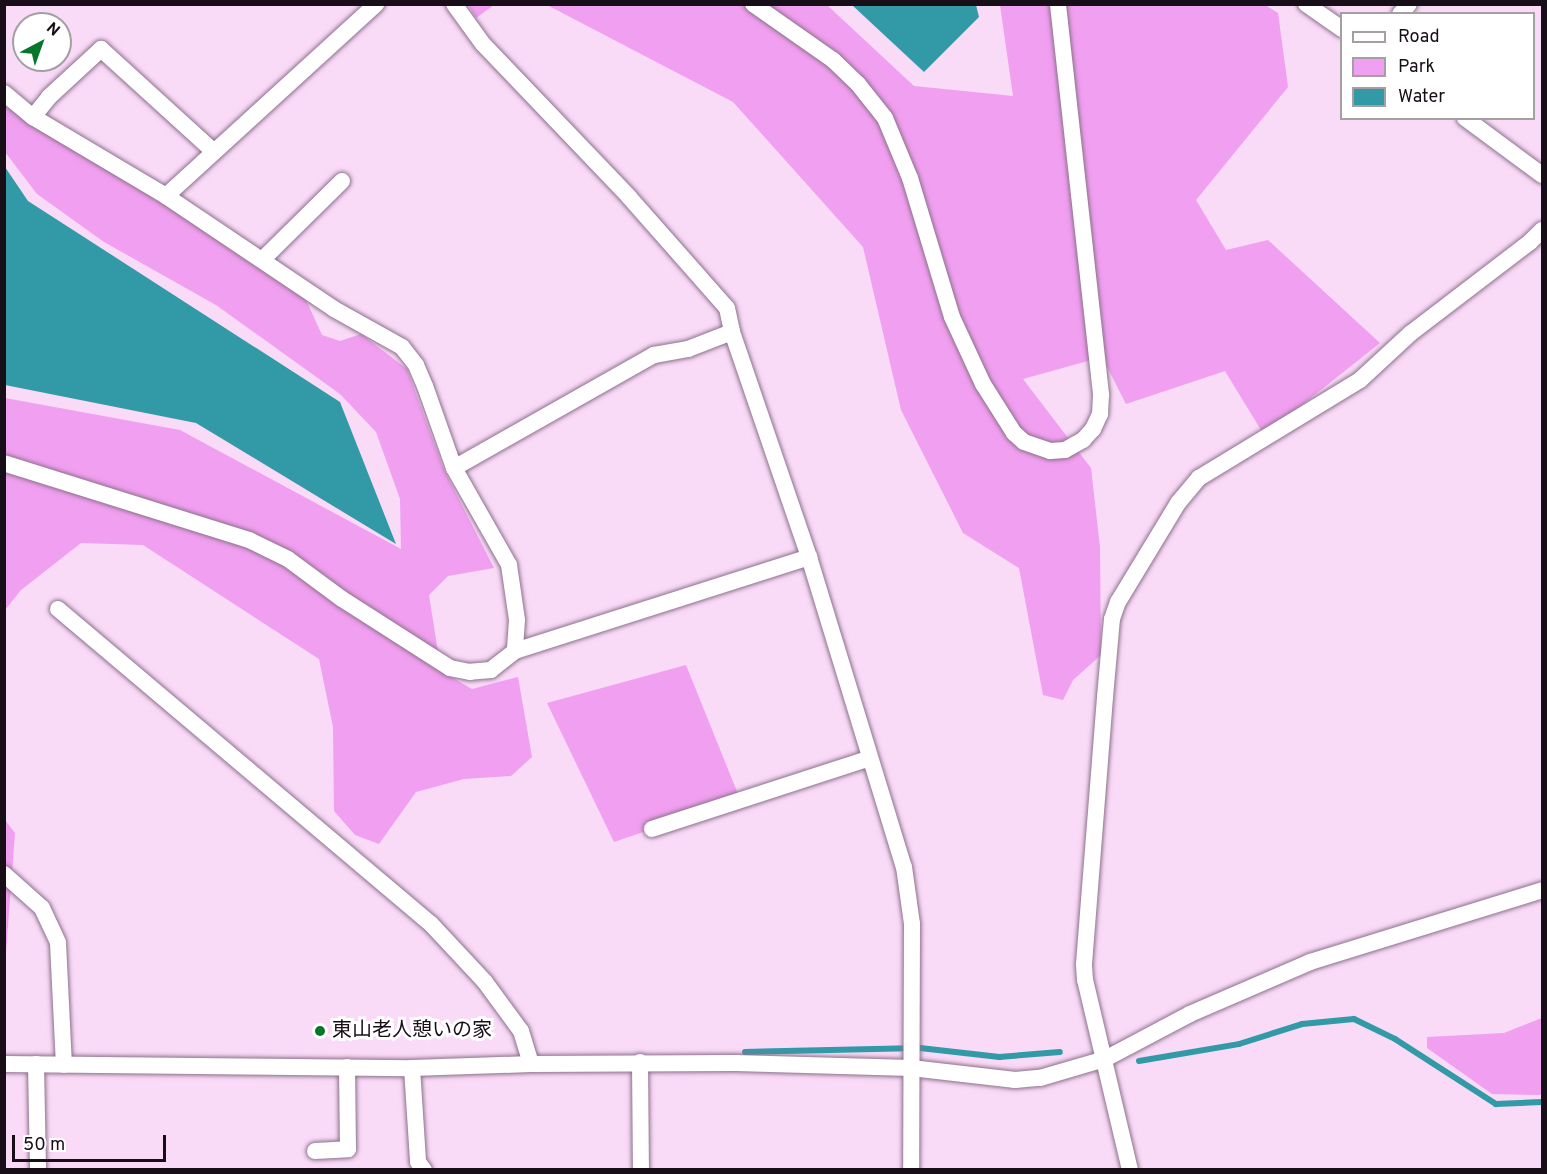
<!DOCTYPE html>
<meta charset="utf-8">
<style>
body{margin:0}
#map{position:relative;width:1547px;height:1174px;overflow:hidden;background:#f9daf7;font-family:Overpass,"Noto Sans JP",sans-serif}
div>[style]{position:absolute}
.green>*{inset:0;background:#f19ff0}
.water>*{inset:0;background:#329aa7}
.stream>*{height:6px;margin:-3px;padding:0 3px;transform-origin:3px;border-radius:3px;background:#329aa7}
.roads{filter:drop-shadow(0 0 2px #8c718b) drop-shadow(0 0 2px #8c718b)}
.street>*{height:16px;margin:-8px;padding:0 8px;transform-origin:8px;border-radius:8px;background:#fff}
.dots>*{width:16px;height:16px;translate:-50% -50%;box-sizing:border-box;border:3px solid #fff;border-radius:50%}
span{translate:-50% -50%;white-space:nowrap;text-align:center;line-height:1.15;-webkit-text-stroke:6px #fff;paint-order:stroke}
.poi-label{font-size:20px;color:#180e17}
.left{translate:0 -50%;text-align:left}
.frame{position:absolute;inset:0;border:6px solid #180e17;pointer-events:none}
.legend{position:absolute;left:1340px;top:12px;width:195px;height:108px;box-sizing:border-box;background:#fff;border:2px solid #a39fa2;margin:0;padding:8px 10px;list-style:none;font-size:18px;color:#180e17}
.legend li{display:flex;align-items:center;gap:12px;height:30px}
.legend b{width:30px;border:2px solid #a39fa2}
.north{position:absolute;left:12px;top:12px;width:60px;height:60px;box-sizing:border-box;background:#fff;border:2px solid #a39fa2;border-radius:50%;rotate:41deg;font-size:16px;font-weight:700;line-height:24px;text-align:center;color:#180e17}
.north::after{content:'';display:block;margin:auto;width:21px;height:27px;background:#04772b;clip-path:polygon(50% 0,100% 100%,50% 72%,0 100%)}
.scale{position:absolute;left:12px;top:1135px;width:154px;height:27px;box-sizing:border-box;border:3px solid #180e17;border-top:0;padding-left:8px;font-size:18px;line-height:21px;white-space:nowrap;color:#180e17;-webkit-text-stroke:4px #fff;paint-order:stroke}
</style>
<div id="map">
<div class="green">
<i style="clip-path:polygon(468px 5px,494px 5px,476px 18px)"></i>
<i style="clip-path:polygon(547px 5px,827px 5px,914px 86px,1013px 96px,1000px 5px,1265px 5px,1278px 13px,1288px 87px,1196px 200px,1226px 250px,1268px 240px,1380px 343px,1264px 435px,1225px 371px,1126px 404px,1102px 357px,1023px 379px,1091px 468px,1100px 547px,1101px 655px,1073px 680px,1063px 700px,1043px 695px,1019px 568px,963px 533px,901px 410px,863px 247px,733px 102px)"></i>
<i style="clip-path:polygon(5px 106px,163px 204px,306px 300px,322px 335px,340px 341px,361px 334px,407px 369px,444px 470px,494px 568px,448px 576px,429px 595px,441px 671px,472px 689px,518px 677px,532px 757px,511px 776px,464px 779px,416px 792px,379px 844px,355px 835px,334px 811px,333px 727px,319px 659px,143px 545px,81px 543px,21px 590px,5px 610px,5px 398px,180px 430px,401px 549px,400px 499px,376px 432px,340px 394px,216px 305px,104px 242px,37px 194px,5px 152px)"></i>
<i style="clip-path:polygon(686px 665px,740px 799px,614px 842px,547px 703px)"></i>
<i style="clip-path:polygon(5px 820px,15px 833px,5px 965px)"></i>
<i style="clip-path:polygon(1542px 1018px,1542px 1094px,1539px 1095px,1492px 1094px,1427px 1048px,1427px 1037px,1504px 1033px)"></i>
</div>
<div class="water">
<i style="clip-path:polygon(852px 5px,976px 5px,979px 17px,924px 72px)"></i>
<i style="clip-path:polygon(5px 167px,28px 201px,340px 402px,396px 544px,196px 423px,5px 385px)"></i>
</div>
<div class="stream">
<i style="left:745px;top:1052px;width:175px;rotate:-1.3deg"></i>
<i style="left:920px;top:1048px;width:80px;rotate:6.5deg"></i>
<i style="left:999px;top:1057px;width:61px;rotate:-4.7deg"></i>
<i style="left:1139px;top:1061px;width:101px;rotate:-9.6deg"></i>
<i style="left:1239px;top:1044px;width:66px;rotate:-17.6deg"></i>
<i style="left:1302px;top:1024px;width:52px;rotate:-5.5deg"></i>
<i style="left:1354px;top:1019px;width:46px;rotate:26deg"></i>
<i style="left:1395px;top:1039px;width:120px;rotate:32.8deg"></i>
<i style="left:1496px;top:1104px;width:46px;rotate:-2.5deg"></i>
</div>
<div class="roads">
<div class="street">
<i style="left:454px;top:4px;width:49px;rotate:54.1deg"></i>
<i style="left:483px;top:44px;width:211px;rotate:46.3deg"></i>
<i style="left:629px;top:197px;width:148px;rotate:48.6deg"></i>
<i style="left:727px;top:308px;width:25px;rotate:78deg"></i>
<i style="left:732px;top:332px;width:238px;rotate:71.1deg"></i>
<i style="left:809px;top:557px;width:324px;rotate:73deg"></i>
<i style="left:904px;top:867px;width:58px;rotate:82deg"></i>
<i style="left:912px;top:924px;width:246px;rotate:90.2deg"></i>
<i style="left:753px;top:4px;width:98px;rotate:35deg"></i>
<i style="left:833px;top:60px;width:35px;rotate:44deg"></i>
<i style="left:858px;top:84px;width:43px;rotate:51.5deg"></i>
<i style="left:885px;top:118px;width:65px;rotate:67.4deg"></i>
<i style="left:910px;top:178px;width:145px;rotate:73.2deg"></i>
<i style="left:952px;top:317px;width:74px;rotate:65.2deg"></i>
<i style="left:983px;top:384px;width:58px;rotate:57.7deg"></i>
<i style="left:1014px;top:433px;width:13px;rotate:42deg"></i>
<i style="left:1024px;top:442px;width:28px;rotate:19deg"></i>
<i style="left:1050px;top:451px;width:15px;rotate:-4deg"></i>
<i style="left:1065px;top:450px;width:21px;rotate:-29deg"></i>
<i style="left:1083px;top:440px;width:15px;rotate:-48deg"></i>
<i style="left:1093px;top:429px;width:17px;rotate:-65deg"></i>
<i style="left:1100px;top:414px;width:20px;rotate:-87deg"></i>
<i style="left:1101px;top:394px;width:392px;rotate:-96.3deg"></i>
<i style="left:1306px;top:4px;width:44px;rotate:34.8deg"></i>
<i style="left:1400px;top:14px;width:13px;rotate:-48deg"></i>
<i style="left:4px;top:93px;width:38px;rotate:40deg"></i>
<i style="left:33px;top:117px;width:155px;rotate:30.7deg"></i>
<i style="left:166px;top:196px;width:202px;rotate:33.9deg"></i>
<i style="left:334px;top:309px;width:78px;rotate:29.2deg"></i>
<i style="left:402px;top:347px;width:23px;rotate:52deg"></i>
<i style="left:416px;top:365px;width:23px;rotate:67deg"></i>
<i style="left:425px;top:386px;width:87px;rotate:70.5deg"></i>
<i style="left:454px;top:468px;width:112px;rotate:60.4deg"></i>
<i style="left:509px;top:565px;width:56px;rotate:81.7deg"></i>
<i style="left:517px;top:620px;width:31px;rotate:94deg"></i>
<i style="left:515px;top:651px;width:31px;rotate:142deg"></i>
<i style="left:491px;top:670px;width:21px;rotate:175deg"></i>
<i style="left:470px;top:672px;width:20px;rotate:-169deg"></i>
<i style="left:450px;top:668px;width:128px;rotate:-147.4deg"></i>
<i style="left:342px;top:599px;width:67px;rotate:-143.5deg"></i>
<i style="left:288px;top:559px;width:43px;rotate:-154deg"></i>
<i style="left:249px;top:540px;width:257px;rotate:-162.6deg"></i>
<i style="left:33px;top:117px;width:26px;rotate:-51deg"></i>
<i style="left:49px;top:97px;width:71px;rotate:-42.7deg"></i>
<i style="left:101px;top:49px;width:151px;rotate:42.3deg"></i>
<i style="left:1465px;top:118px;width:96px;rotate:36.5deg"></i>
<i style="left:166px;top:196px;width:285px;rotate:-42.4deg"></i>
<i style="left:263px;top:259px;width:111px;rotate:-44.6deg"></i>
<i style="left:454px;top:468px;width:230px;rotate:-29.5deg"></i>
<i style="left:654px;top:355px;width:35px;rotate:-10deg"></i>
<i style="left:688px;top:349px;width:47px;rotate:-21.1deg"></i>
<i style="left:58px;top:609px;width:488px;rotate:40.2deg"></i>
<i style="left:431px;top:924px;width:79px;rotate:47deg"></i>
<i style="left:485px;top:982px;width:61px;rotate:53.7deg"></i>
<i style="left:521px;top:1031px;width:34px;rotate:73deg"></i>
<i style="left:515px;top:651px;width:309px;rotate:-17.7deg"></i>
<i style="left:652px;top:829px;width:229px;rotate:-18deg"></i>
<i style="left:4px;top:874px;width:51px;rotate:41.8deg"></i>
<i style="left:42px;top:908px;width:38px;rotate:65deg"></i>
<i style="left:58px;top:943px;width:122px;rotate:87.2deg"></i>
<i style="left:640px;top:1062px;width:108px;rotate:89.5deg"></i>
<i style="left:4px;top:1064px;width:408px;rotate:0.6deg"></i>
<i style="left:412px;top:1068px;width:119px;rotate:-1.9deg"></i>
<i style="left:531px;top:1064px;width:204px;rotate:-0.3deg"></i>
<i style="left:735px;top:1063px;width:176px;rotate:1.6deg"></i>
<i style="left:911px;top:1068px;width:105px;rotate:6.6deg"></i>
<i style="left:1015px;top:1080px;width:25px;rotate:-5deg"></i>
<i style="left:1040px;top:1078px;width:68px;rotate:-16.3deg"></i>
<i style="left:1105px;top:1059px;width:96px;rotate:-27.9deg"></i>
<i style="left:1190px;top:1014px;width:131px;rotate:-23.4deg"></i>
<i style="left:1310px;top:962px;width:243px;rotate:-17.2deg"></i>
<i style="left:36px;top:1064px;width:106px;rotate:88.9deg"></i>
<i style="left:412px;top:1068px;width:94px;rotate:86.3deg"></i>
<i style="left:418px;top:1162px;width:10px;rotate:53deg"></i>
<i style="left:315px;top:1151px;width:33px;rotate:-3deg"></i>
<i style="left:348px;top:1149px;width:82px;rotate:-90.7deg"></i>
<i style="left:1130px;top:1170px;width:195px;rotate:-103.3deg"></i>
<i style="left:1085px;top:980px;width:16px;rotate:-94deg"></i>
<i style="left:1084px;top:964px;width:268px;rotate:-85.5deg"></i>
<i style="left:1105px;top:697px;width:78px;rotate:-84.9deg"></i>
<i style="left:1112px;top:619px;width:18px;rotate:-71deg"></i>
<i style="left:1118px;top:602px;width:116px;rotate:-58.8deg"></i>
<i style="left:1178px;top:503px;width:33px;rotate:-50deg"></i>
<i style="left:1199px;top:478px;width:188px;rotate:-31.3deg"></i>
<i style="left:1360px;top:380px;width:69px;rotate:-42.7deg"></i>
<i style="left:1411px;top:333px;width:150px;rotate:-37.4deg"></i>
<i style="left:1530px;top:242px;width:17px;rotate:-45deg"></i>
</div>
</div>
<div class="dots">
<i style="left:320px;top:1031px;background:#04772b"></i>
</div>
<div class="poi-label">
<span class="left" style="left:332px;top:1031px">東山老人憩いの家</span>
</div>
<div class="frame"></div>
<ul class="legend">
<li><b style="height:8px;background:#fff"></b>Road</li>
<li><b style="height:16px;background:#f19ff0"></b>Park</li>
<li><b style="height:16px;background:#329aa7"></b>Water</li>
</ul>
<div class="north">N</div>
<div class="scale">50 m</div>
</div>
